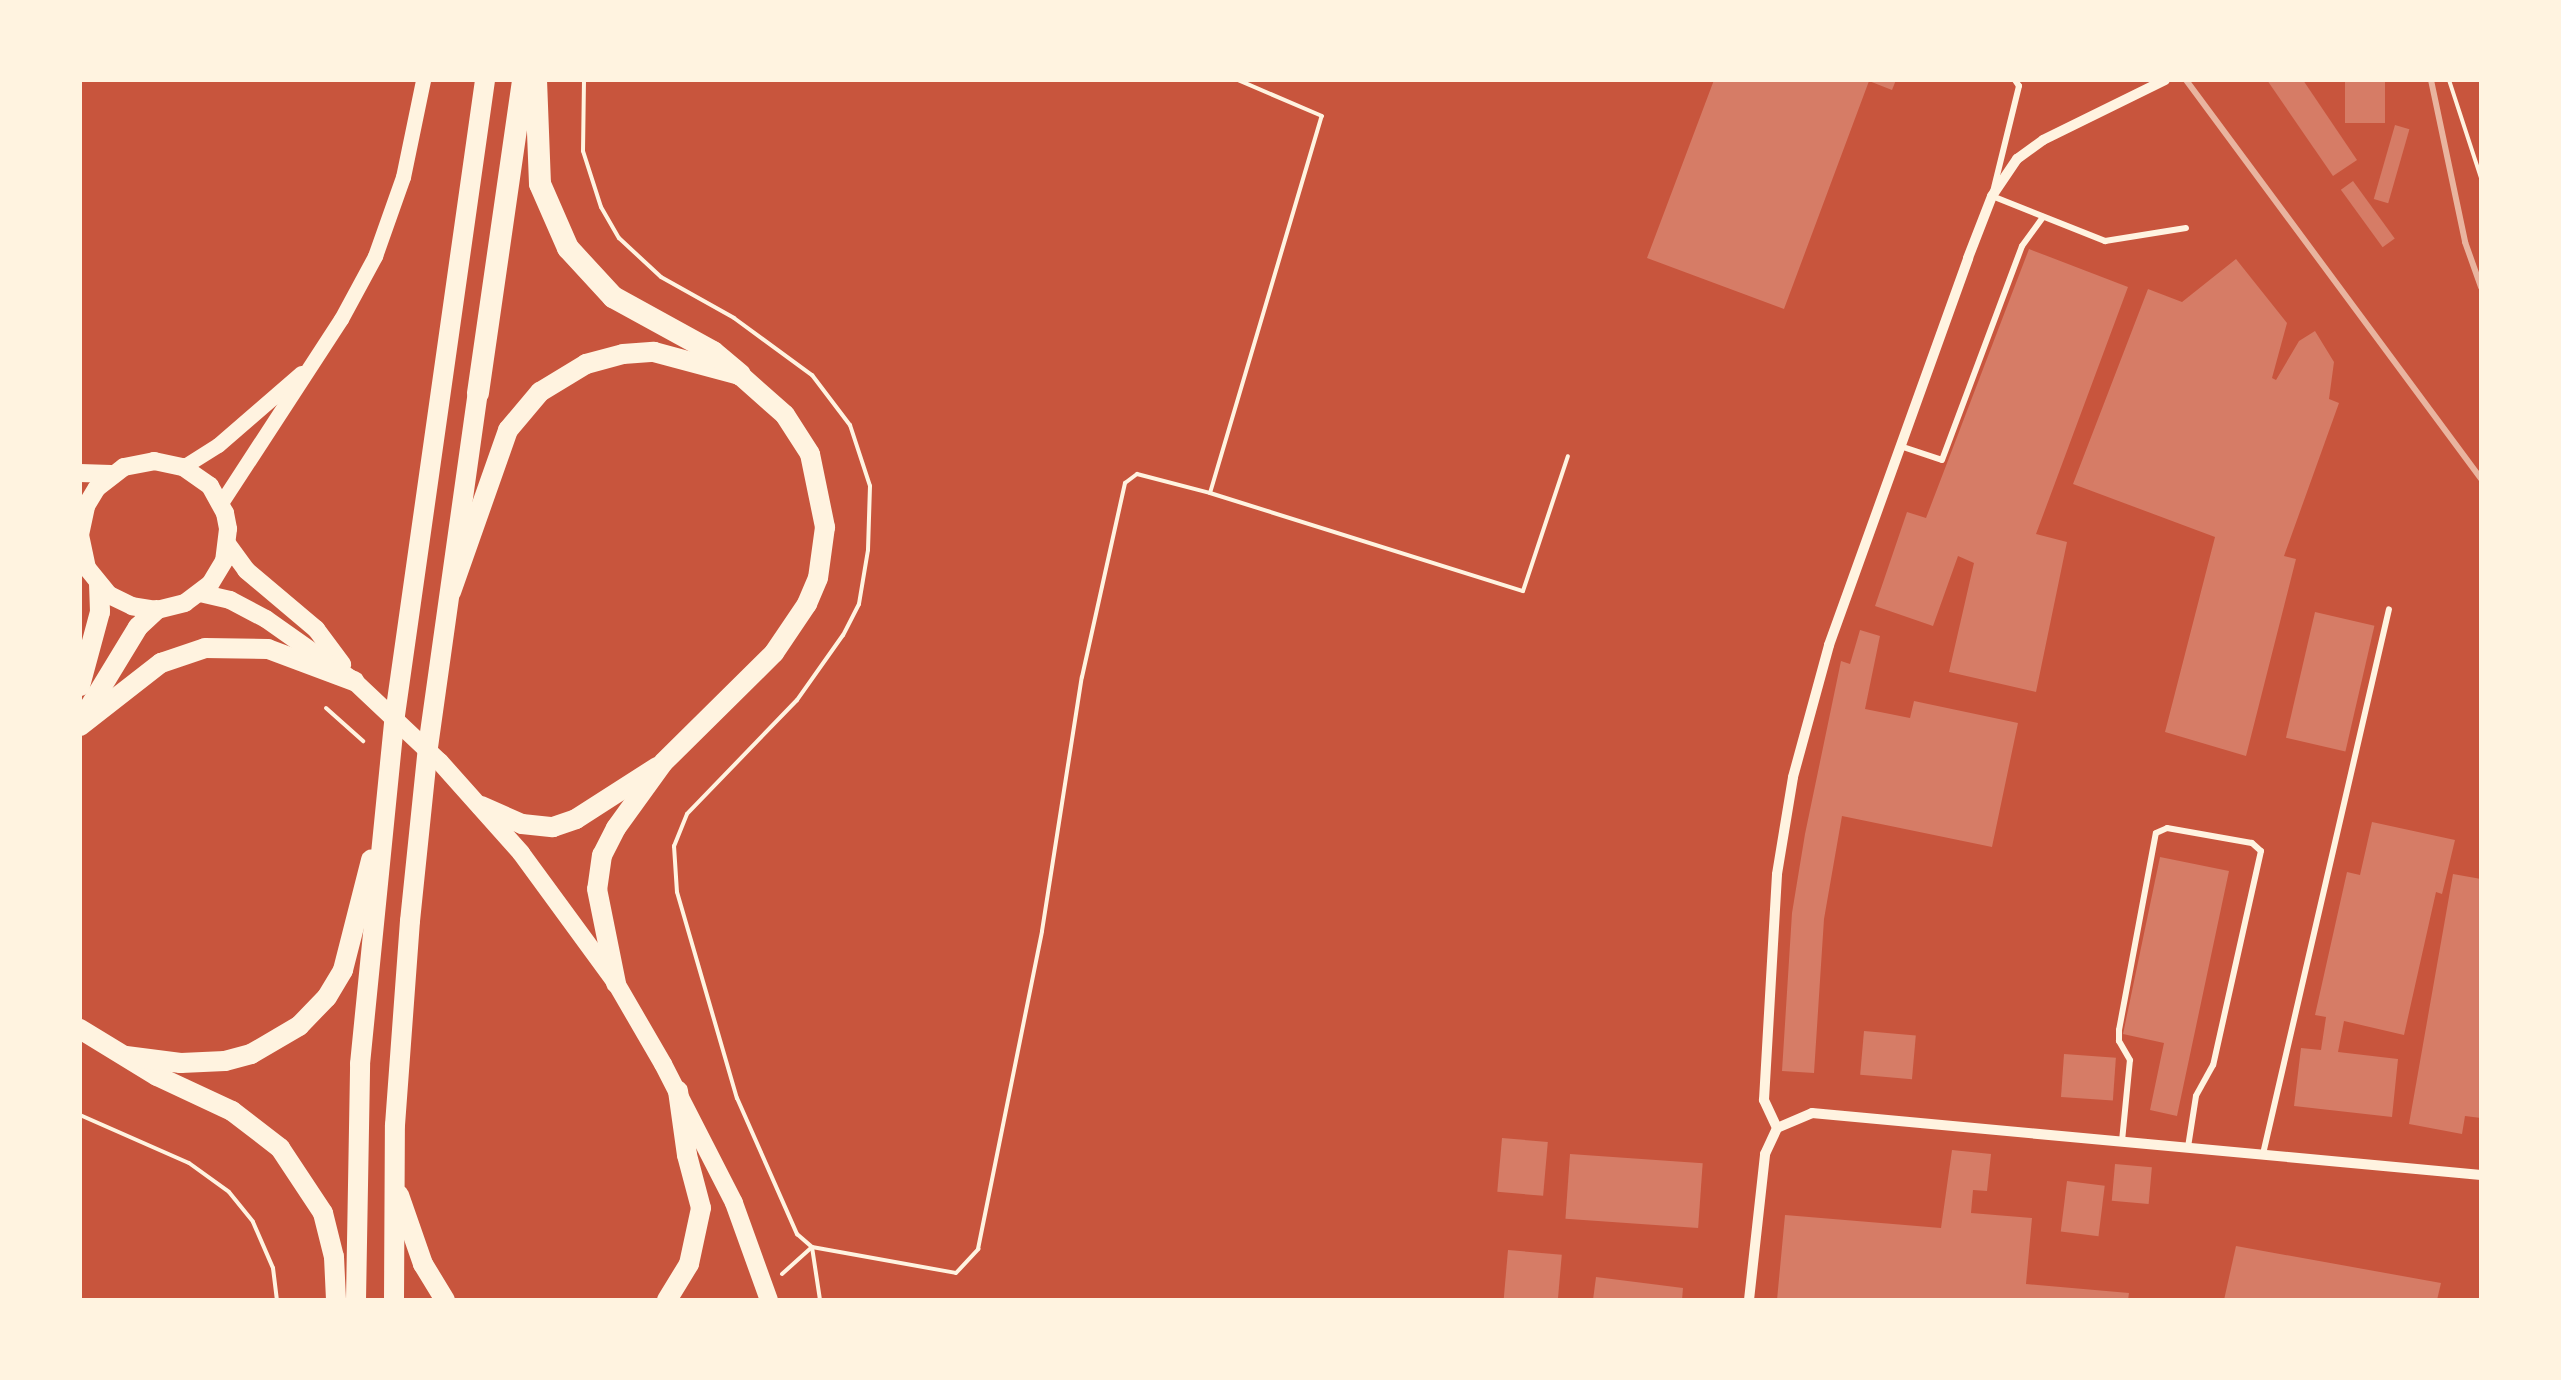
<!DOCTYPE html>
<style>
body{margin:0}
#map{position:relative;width:2561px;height:1380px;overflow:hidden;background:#c8553d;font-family:Ubuntu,sans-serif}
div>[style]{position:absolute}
.building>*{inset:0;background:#d67c66;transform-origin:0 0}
.path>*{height:4px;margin:-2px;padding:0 2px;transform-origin:2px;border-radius:2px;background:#fff3e0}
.service>*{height:6px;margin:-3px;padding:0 3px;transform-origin:3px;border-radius:3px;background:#fff3e0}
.minor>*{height:10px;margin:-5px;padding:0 5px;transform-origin:5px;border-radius:5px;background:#fff3e0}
.tertiary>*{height:15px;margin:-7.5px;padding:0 7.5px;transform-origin:7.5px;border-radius:7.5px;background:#fff3e0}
.secondary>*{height:18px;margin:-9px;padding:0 9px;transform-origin:9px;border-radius:9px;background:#fff3e0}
.trunk>*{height:20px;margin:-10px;padding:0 10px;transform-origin:10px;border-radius:10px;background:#fff3e0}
.motorway>*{height:22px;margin:-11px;padding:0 11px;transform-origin:11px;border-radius:11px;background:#fff3e0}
.rail>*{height:6px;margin:-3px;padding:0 3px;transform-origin:3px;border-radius:3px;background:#e9b49f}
span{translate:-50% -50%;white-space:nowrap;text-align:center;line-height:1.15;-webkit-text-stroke:8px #fff3e0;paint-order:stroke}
.frame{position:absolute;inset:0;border:82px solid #fff3e0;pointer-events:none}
</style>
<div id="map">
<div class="building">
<i style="clip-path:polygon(1714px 80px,1896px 80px,1892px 90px,1869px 81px,1784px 309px,1647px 258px)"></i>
<i style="clip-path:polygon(2267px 80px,2303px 80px,2357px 160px,2333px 176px)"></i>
<i style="left:2345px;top:80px;width:40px;height:43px"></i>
<i style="left:2395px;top:125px;width:15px;height:77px;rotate:16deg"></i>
<i style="left:2353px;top:181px;width:71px;height:15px;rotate:54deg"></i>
<i style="clip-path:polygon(2029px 249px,2128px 287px,2036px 534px,2067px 542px,2036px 692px,1949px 672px,1974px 563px,1958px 556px,1933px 626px,1875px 606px,1907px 512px,1926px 518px)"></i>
<i style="clip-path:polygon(2236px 259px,2287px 323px,2272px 378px,2276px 380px,2299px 341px,2315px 331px,2334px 362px,2329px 399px,2339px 403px,2284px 556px,2296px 559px,2246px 756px,2165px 732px,2215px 537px,2073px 484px,2148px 289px,2182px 302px)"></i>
<i style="left:2315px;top:612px;width:61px;height:129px;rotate:13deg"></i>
<i style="clip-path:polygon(1860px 630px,1880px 636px,1865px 709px,1910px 718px,1914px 701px,2018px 723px,1992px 847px,1842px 816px,1824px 919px,1814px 1073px,1782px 1071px,1792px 913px,1805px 834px,1841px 661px,1850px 664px)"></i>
<i style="clip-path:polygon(2372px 822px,2455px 840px,2442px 894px,2436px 892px,2404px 1035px,2344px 1021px,2338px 1052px,2398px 1059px,2392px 1117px,2294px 1106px,2301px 1048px,2321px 1050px,2326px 1017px,2315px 1015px,2347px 872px,2360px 875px)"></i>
<i style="clip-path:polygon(2160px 857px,2229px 871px,2177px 1116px,2150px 1110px,2164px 1043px,2123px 1034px)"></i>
<i style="clip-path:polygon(2453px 874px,2481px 879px,2481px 1118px,2465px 1116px,2462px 1134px,2409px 1124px)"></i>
<i style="left:1864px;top:1031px;width:52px;height:44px;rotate:5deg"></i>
<i style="left:2064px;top:1054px;width:52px;height:43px;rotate:4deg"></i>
<i style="left:1502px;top:1138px;width:46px;height:54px;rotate:5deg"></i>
<i style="clip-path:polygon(1952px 1150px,1991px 1154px,1987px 1191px,1973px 1190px,1971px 1213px,2032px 1218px,2026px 1284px,2129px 1293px,2128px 1300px,1777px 1300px,1785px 1215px,1941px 1228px)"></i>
<i style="left:1570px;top:1154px;width:133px;height:65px;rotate:4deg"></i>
<i style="left:2115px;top:1164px;width:37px;height:37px;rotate:5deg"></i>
<i style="left:2067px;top:1181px;width:38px;height:51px;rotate:7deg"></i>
<i style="clip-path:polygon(2236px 1246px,2441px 1283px,2437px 1300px,2224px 1300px)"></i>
<i style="left:1508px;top:1250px;width:54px;height:50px;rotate:5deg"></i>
<i style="clip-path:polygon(1596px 1277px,1683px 1288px,1682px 1300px,1593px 1300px)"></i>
</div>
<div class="path">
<i style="left:584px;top:80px;width:71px;rotate:90.8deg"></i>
<i style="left:583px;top:151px;width:59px;rotate:72.2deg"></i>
<i style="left:601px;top:207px;width:36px;rotate:60deg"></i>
<i style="left:619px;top:238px;width:57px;rotate:42.9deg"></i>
<i style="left:661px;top:277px;width:84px;rotate:29.3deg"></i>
<i style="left:734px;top:318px;width:97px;rotate:36.2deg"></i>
<i style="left:812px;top:375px;width:63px;rotate:52.8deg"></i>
<i style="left:850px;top:425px;width:64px;rotate:71.8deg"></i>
<i style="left:870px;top:486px;width:64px;rotate:91.8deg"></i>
<i style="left:868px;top:550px;width:55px;rotate:99.5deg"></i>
<i style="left:859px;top:604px;width:35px;rotate:117deg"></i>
<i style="left:843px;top:635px;width:80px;rotate:125.3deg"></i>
<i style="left:797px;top:700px;width:158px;rotate:134deg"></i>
<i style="left:687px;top:814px;width:35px;rotate:112deg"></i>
<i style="left:674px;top:846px;width:46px;rotate:86.3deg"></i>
<i style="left:677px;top:892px;width:215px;rotate:73.8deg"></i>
<i style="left:737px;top:1098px;width:149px;rotate:66.2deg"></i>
<i style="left:797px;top:1234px;width:20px;rotate:41deg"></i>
<i style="left:812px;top:1247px;width:146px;rotate:10.2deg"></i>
<i style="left:956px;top:1273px;width:33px;rotate:-47deg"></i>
<i style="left:978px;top:1249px;width:324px;rotate:-78.6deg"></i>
<i style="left:1042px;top:931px;width:257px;rotate:-81.1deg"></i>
<i style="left:1082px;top:677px;width:199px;rotate:-77.5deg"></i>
<i style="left:1125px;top:483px;width:15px;rotate:-37deg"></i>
<i style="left:1137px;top:474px;width:75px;rotate:14.6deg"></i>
<i style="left:1210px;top:493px;width:328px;rotate:17.4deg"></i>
<i style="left:1523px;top:591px;width:142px;rotate:-71.6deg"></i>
<i style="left:2449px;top:80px;width:103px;rotate:71.9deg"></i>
<i style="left:1210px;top:493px;width:393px;rotate:-73.5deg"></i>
<i style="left:1322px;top:116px;width:91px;rotate:-156.8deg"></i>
<i style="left:326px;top:708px;width:50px;rotate:41.7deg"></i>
<i style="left:80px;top:1115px;width:119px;rotate:23.8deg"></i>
<i style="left:189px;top:1163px;width:49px;rotate:35.9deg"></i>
<i style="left:229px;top:1192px;width:38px;rotate:51deg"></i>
<i style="left:253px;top:1222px;width:50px;rotate:66.5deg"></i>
<i style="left:273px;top:1268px;width:32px;rotate:83deg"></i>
<i style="left:812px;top:1247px;width:54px;rotate:81.4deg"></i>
<i style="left:782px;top:1274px;width:40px;rotate:-42deg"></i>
</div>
<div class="service">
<i style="left:2015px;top:80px;width:7px;rotate:56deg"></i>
<i style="left:2019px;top:86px;width:113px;rotate:103.8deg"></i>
<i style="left:1992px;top:196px;width:122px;rotate:21.7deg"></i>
<i style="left:2105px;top:241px;width:82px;rotate:-9.1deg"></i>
<i style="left:1900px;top:446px;width:44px;rotate:18.4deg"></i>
<i style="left:1942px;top:460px;width:228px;rotate:-69.5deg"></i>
<i style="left:2022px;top:246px;width:36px;rotate:-54deg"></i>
<i style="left:2122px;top:1141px;width:81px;rotate:-84.4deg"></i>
<i style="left:2130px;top:1060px;width:22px;rotate:-120deg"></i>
<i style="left:2119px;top:1041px;width:11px;rotate:-90deg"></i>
<i style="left:2119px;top:1030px;width:200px;rotate:-79.4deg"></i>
<i style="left:2156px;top:833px;width:12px;rotate:-24deg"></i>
<i style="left:2167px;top:828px;width:86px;rotate:10deg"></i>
<i style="left:2252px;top:843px;width:12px;rotate:42deg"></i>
<i style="left:2261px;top:851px;width:219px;rotate:102.6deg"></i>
<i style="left:2213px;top:1065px;width:35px;rotate:119deg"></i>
<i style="left:2196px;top:1096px;width:52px;rotate:98.9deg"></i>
<i style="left:2263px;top:1154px;width:559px;rotate:-76.98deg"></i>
</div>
<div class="minor">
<i style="left:1777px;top:1128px;width:31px;rotate:-115deg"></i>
<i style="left:1764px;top:1100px;width:226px;rotate:-86.7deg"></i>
<i style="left:1777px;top:874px;width:98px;rotate:-80.6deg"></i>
<i style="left:1793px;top:777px;width:137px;rotate:-74.7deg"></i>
<i style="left:1829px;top:645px;width:411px;rotate:-70.2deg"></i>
<i style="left:1968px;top:258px;width:66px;rotate:-68.8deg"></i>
<i style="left:1992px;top:196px;width:45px;rotate:-56deg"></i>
<i style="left:2017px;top:159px;width:32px;rotate:-36deg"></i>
<i style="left:2043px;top:140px;width:136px;rotate:-26.2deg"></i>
<i style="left:1749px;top:1300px;width:147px;rotate:-83.7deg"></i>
<i style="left:1765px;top:1154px;width:29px;rotate:-65deg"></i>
<i style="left:1777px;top:1128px;width:38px;rotate:-23deg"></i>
<i style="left:1812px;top:1113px;width:672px;rotate:5.29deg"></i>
</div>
<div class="tertiary">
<i style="left:183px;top:467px;width:41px;rotate:-32.2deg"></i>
<i style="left:218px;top:445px;width:110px;rotate:-40.9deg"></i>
<i style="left:221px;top:503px;width:220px;rotate:-56.9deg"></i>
<i style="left:341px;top:319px;width:72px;rotate:-61.6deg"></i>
<i style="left:375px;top:256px;width:84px;rotate:-70.5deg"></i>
<i style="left:403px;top:177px;width:99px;rotate:-78.3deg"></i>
</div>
<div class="secondary">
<i style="left:80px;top:473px;width:31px;rotate:2deg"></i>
<i style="left:80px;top:535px;width:30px;rotate:-78deg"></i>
<i style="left:86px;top:506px;width:21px;rotate:-59deg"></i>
<i style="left:97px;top:488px;width:34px;rotate:-38deg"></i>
<i style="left:124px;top:467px;width:31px;rotate:-11deg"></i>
<i style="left:154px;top:461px;width:30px;rotate:12deg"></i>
<i style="left:183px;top:467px;width:33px;rotate:35deg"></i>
<i style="left:210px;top:486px;width:31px;rotate:61deg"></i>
<i style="left:225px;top:513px;width:16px;rotate:79deg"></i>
<i style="left:228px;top:529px;width:32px;rotate:97deg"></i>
<i style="left:224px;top:561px;width:27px;rotate:121deg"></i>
<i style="left:210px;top:584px;width:31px;rotate:143deg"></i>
<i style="left:185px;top:603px;width:30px;rotate:166deg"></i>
<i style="left:156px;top:610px;width:24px;rotate:-171deg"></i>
<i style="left:132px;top:606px;width:25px;rotate:-154deg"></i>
<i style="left:109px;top:595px;width:35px;rotate:-129deg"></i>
<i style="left:87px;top:568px;width:33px;rotate:-102deg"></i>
<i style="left:228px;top:545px;width:31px;rotate:54deg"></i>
<i style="left:246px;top:570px;width:92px;rotate:40.1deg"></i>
<i style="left:316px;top:629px;width:44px;rotate:53.4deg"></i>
<i style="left:200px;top:593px;width:31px;rotate:13deg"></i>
<i style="left:230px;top:600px;width:41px;rotate:27.8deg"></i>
<i style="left:266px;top:619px;width:108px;rotate:35.2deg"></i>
<i style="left:354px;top:681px;width:118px;rotate:43.3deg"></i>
<i style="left:440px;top:762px;width:122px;rotate:48.3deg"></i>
<i style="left:521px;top:853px;width:161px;rotate:53.8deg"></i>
<i style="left:616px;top:983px;width:94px;rotate:59.9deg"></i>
<i style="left:663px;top:1064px;width:156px;rotate:62.9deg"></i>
<i style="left:734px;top:1203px;width:103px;rotate:70.2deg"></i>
</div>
<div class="trunk">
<i style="left:451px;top:592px;width:172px;rotate:-70.6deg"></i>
<i style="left:508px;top:430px;width:50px;rotate:-49.9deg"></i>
<i style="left:540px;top:392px;width:54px;rotate:-31.3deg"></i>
<i style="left:586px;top:364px;width:38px;rotate:-15deg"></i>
<i style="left:623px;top:354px;width:31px;rotate:-4deg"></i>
<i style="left:654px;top:352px;width:89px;rotate:15deg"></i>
<i style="left:740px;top:375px;width:60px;rotate:41.6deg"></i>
<i style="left:785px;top:415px;width:46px;rotate:57.3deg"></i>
<i style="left:810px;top:454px;width:75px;rotate:78.4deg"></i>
<i style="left:825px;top:527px;width:51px;rotate:97.8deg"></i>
<i style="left:818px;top:578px;width:28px;rotate:113deg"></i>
<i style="left:807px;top:604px;width:59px;rotate:124deg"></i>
<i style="left:774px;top:653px;width:156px;rotate:135.3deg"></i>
<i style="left:663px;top:763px;width:80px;rotate:125.9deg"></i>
<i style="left:616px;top:828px;width:30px;rotate:117deg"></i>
<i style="left:602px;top:855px;width:34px;rotate:98deg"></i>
<i style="left:597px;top:889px;width:96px;rotate:78.6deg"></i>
<i style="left:80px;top:686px;width:77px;rotate:-74.9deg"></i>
<i style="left:100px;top:612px;width:27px;rotate:-92deg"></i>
<i style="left:87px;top:711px;width:98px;rotate:-58.7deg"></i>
<i style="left:138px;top:627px;width:25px;rotate:-43deg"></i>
<i style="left:80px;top:726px;width:103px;rotate:-37.9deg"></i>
<i style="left:161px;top:663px;width:46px;rotate:-18.8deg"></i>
<i style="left:205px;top:648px;width:63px;rotate:0.9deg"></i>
<i style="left:268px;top:649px;width:92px;rotate:20.4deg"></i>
<i style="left:481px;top:806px;width:45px;rotate:23.7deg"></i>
<i style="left:522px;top:824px;width:31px;rotate:6deg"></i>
<i style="left:553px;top:827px;width:24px;rotate:-19deg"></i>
<i style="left:576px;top:819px;width:96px;rotate:-32.7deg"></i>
<i style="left:80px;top:1029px;width:90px;rotate:31.4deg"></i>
<i style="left:157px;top:1076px;width:83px;rotate:25deg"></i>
<i style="left:232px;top:1111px;width:61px;rotate:37.6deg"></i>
<i style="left:280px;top:1148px;width:78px;rotate:56.5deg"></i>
<i style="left:323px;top:1213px;width:45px;rotate:76deg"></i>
<i style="left:334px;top:1257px;width:43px;rotate:87.3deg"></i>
<i style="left:126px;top:1056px;width:55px;rotate:7.3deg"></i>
<i style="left:181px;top:1063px;width:44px;rotate:-2.6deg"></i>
<i style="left:225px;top:1061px;width:27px;rotate:-15deg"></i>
<i style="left:251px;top:1054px;width:56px;rotate:-30.3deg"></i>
<i style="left:299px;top:1026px;width:40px;rotate:-46deg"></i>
<i style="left:327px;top:997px;width:31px;rotate:-59deg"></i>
<i style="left:343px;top:970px;width:114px;rotate:-75.7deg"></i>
<i style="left:399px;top:1195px;width:73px;rotate:70.8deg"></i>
<i style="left:423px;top:1264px;width:42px;rotate:58.6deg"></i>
<i style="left:356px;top:1300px;width:236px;rotate:-89deg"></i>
<i style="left:360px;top:1064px;width:351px;rotate:-84.3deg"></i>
<i style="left:395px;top:715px;width:641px;rotate:-81.93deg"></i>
<i style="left:394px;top:1300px;width:175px;rotate:-89.7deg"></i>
<i style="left:395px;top:1125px;width:205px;rotate:-85.8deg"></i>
<i style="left:410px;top:921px;width:175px;rotate:-84.1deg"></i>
<i style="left:428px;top:747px;width:358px;rotate:-82deg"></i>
<i style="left:667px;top:1300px;width:42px;rotate:-58.6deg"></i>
<i style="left:689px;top:1264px;width:57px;rotate:-77.9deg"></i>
<i style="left:701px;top:1208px;width:55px;rotate:-104.8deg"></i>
<i style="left:687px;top:1155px;width:65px;rotate:-98deg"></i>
</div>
<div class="motorway">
<i style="left:536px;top:80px;width:104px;rotate:87.8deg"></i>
<i style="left:540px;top:184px;width:70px;rotate:66.4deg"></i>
<i style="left:568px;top:248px;width:67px;rotate:47.4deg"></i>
<i style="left:613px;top:297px;width:114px;rotate:28.8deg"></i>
<i style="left:713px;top:352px;width:35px;rotate:40deg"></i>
<i style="left:478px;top:393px;width:316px;rotate:-81.8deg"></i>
</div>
<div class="rail">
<i style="left:2186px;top:80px;width:496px;rotate:53.5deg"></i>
<i style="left:2431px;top:80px;width:166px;rotate:78.1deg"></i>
<i style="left:2465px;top:242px;width:48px;rotate:70.4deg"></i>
</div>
<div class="frame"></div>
</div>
